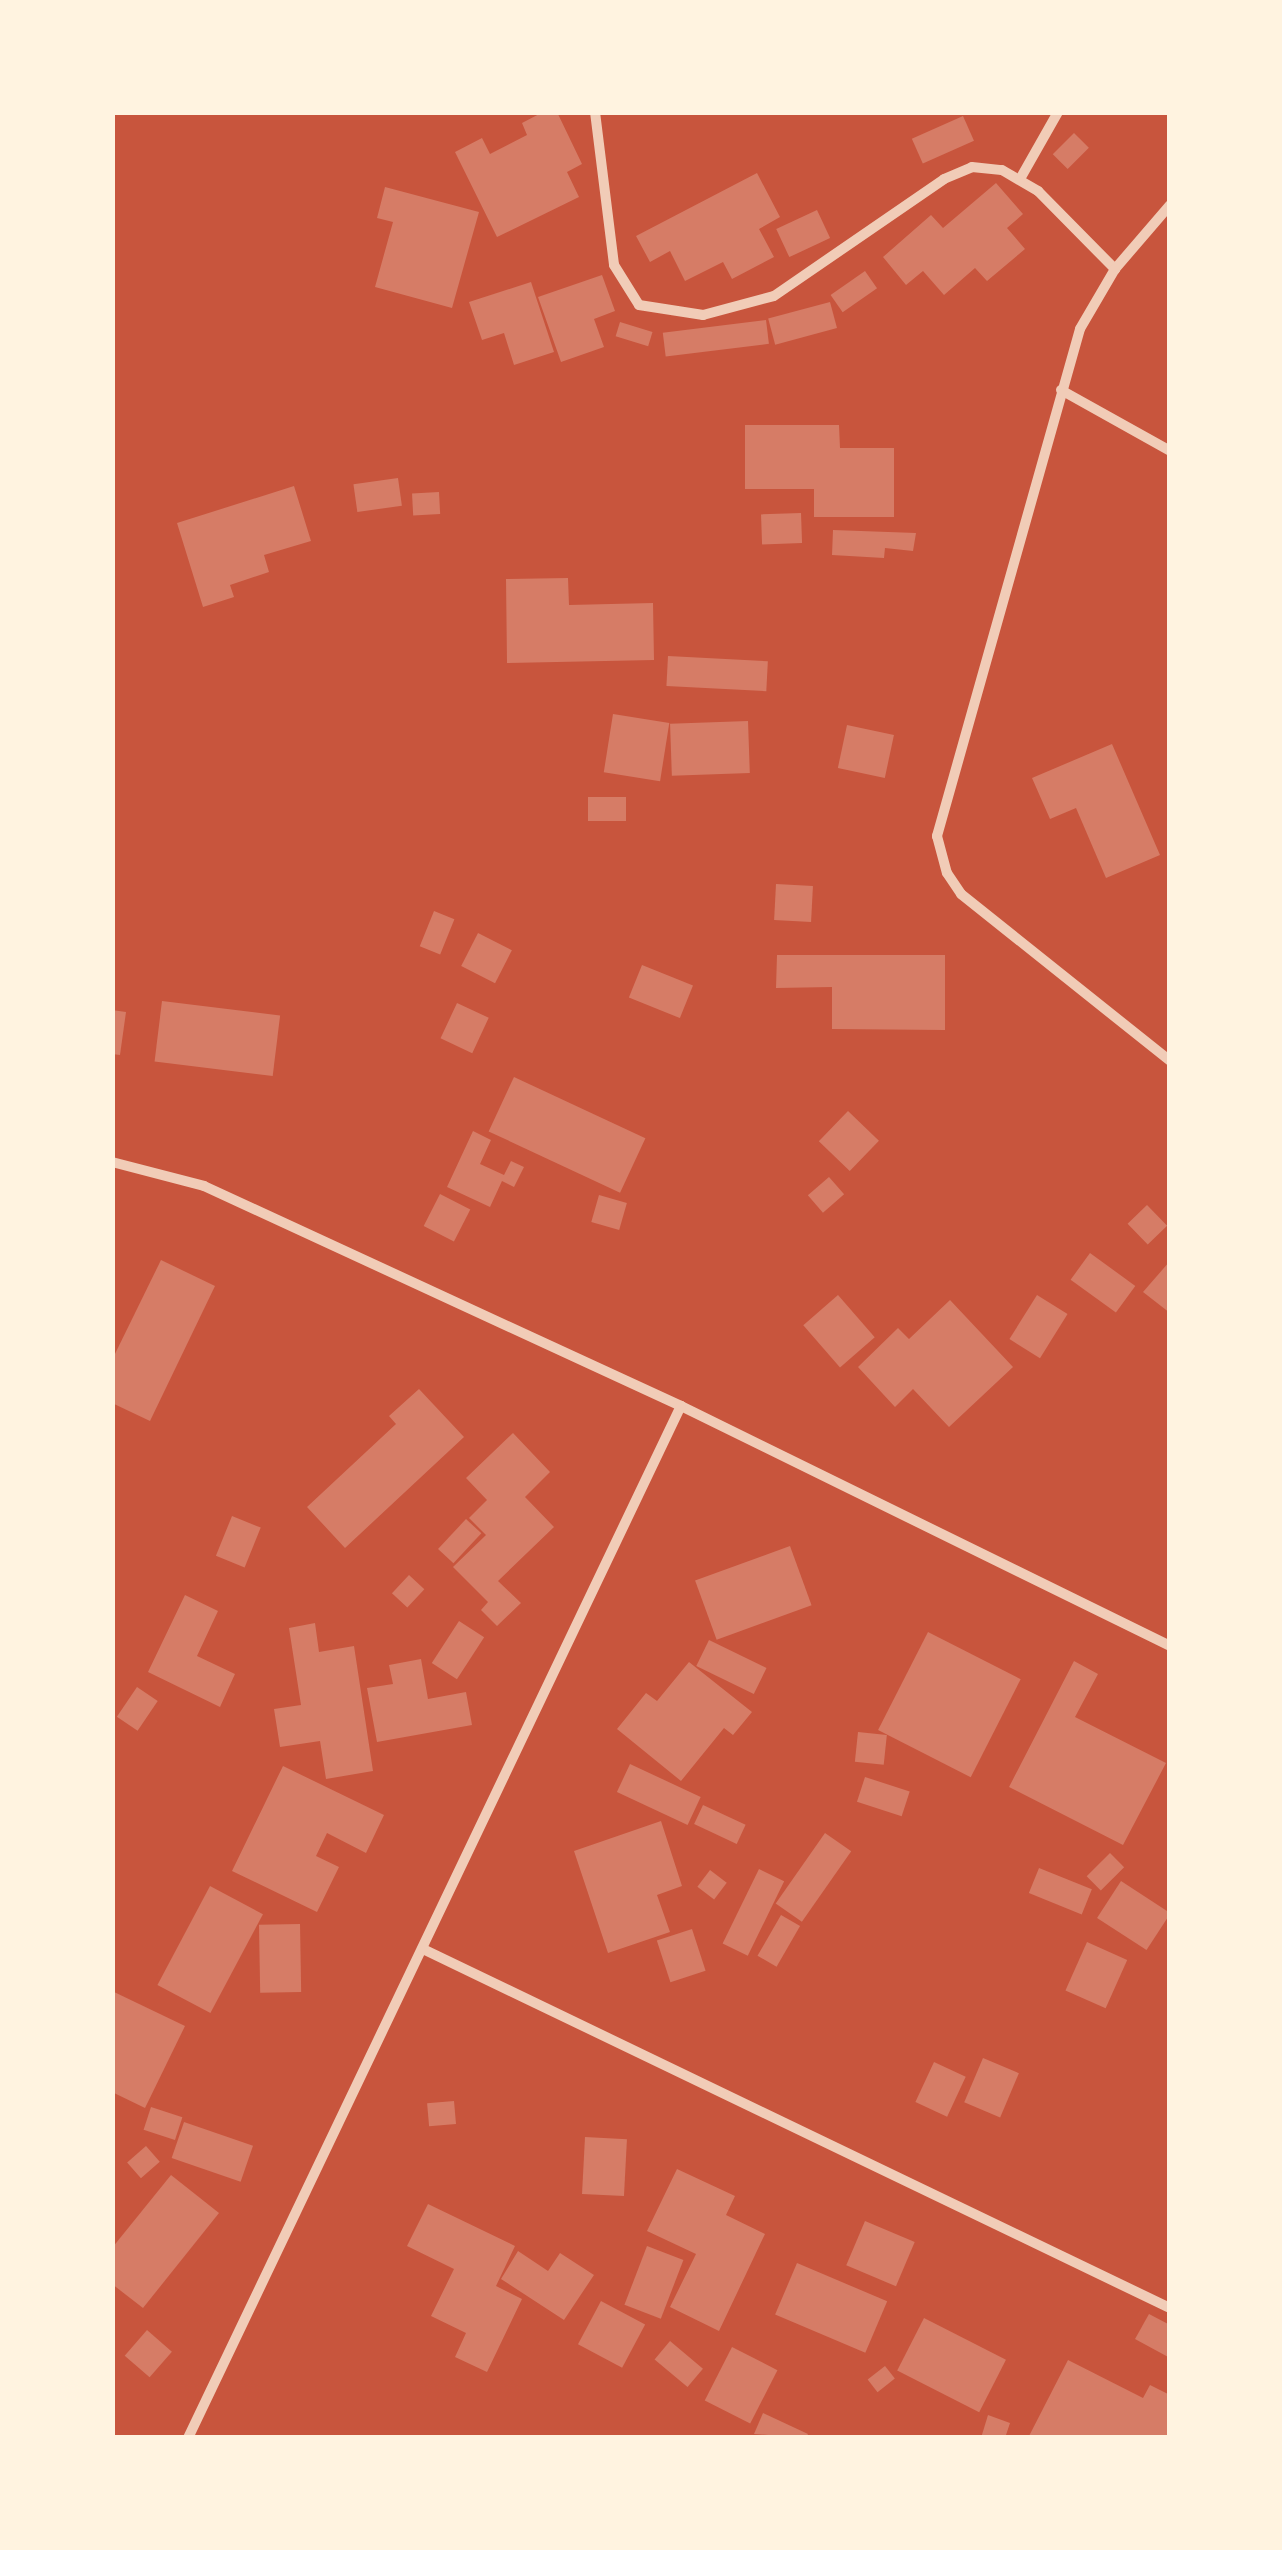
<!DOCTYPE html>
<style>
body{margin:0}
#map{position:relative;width:1282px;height:2550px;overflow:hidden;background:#c8553d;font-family:Jost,sans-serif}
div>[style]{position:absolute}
.building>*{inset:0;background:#d67c66;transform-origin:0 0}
.minor>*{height:10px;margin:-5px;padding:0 5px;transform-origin:5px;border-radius:5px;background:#f1ccb7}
span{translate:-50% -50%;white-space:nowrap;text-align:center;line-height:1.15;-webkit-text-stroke:8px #fff3e0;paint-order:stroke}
.frame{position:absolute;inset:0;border:115px solid #fff3e0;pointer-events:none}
</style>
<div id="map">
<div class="building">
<i style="clip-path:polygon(543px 112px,557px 112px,582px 164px,567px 172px,579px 197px,497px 237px,455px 152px,482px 138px,490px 154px,527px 135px,522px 123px)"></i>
<i style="left:963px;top:116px;width:27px;height:56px;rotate:66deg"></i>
<i style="left:1074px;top:133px;width:21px;height:30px;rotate:45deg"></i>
<i style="clip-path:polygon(757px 173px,780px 217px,759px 229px,774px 257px,732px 279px,723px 262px,685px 281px,670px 251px,650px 262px,636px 236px)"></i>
<i style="clip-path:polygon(996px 183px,1023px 214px,1007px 228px,1025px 249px,987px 281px,975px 268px,944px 295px,923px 271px,906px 285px,883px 257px,931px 215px,943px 228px)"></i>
<i style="clip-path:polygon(385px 187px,479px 212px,452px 308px,375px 287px,393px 222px,377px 218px)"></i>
<i style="left:817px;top:210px;width:31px;height:45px;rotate:65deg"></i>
<i style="left:865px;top:271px;width:21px;height:42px;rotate:55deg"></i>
<i style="clip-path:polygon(602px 275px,615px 311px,594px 319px,604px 347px,561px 362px,538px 297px)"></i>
<i style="clip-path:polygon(531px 282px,554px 352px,514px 365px,504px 333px,482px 340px,469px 302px)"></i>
<i style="left:830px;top:302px;width:27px;height:64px;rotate:75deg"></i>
<i style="left:766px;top:320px;width:24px;height:104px;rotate:83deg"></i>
<i style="left:620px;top:322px;width:34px;height:15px;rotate:17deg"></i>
<i style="clip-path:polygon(745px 425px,839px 425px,840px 448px,894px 448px,894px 517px,814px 517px,814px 489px,745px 489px)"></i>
<i style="left:398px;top:478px;width:28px;height:45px;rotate:82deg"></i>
<i style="clip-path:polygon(294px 486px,311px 541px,264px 555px,269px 572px,230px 585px,234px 597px,203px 607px,177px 523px)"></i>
<i style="left:439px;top:492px;width:22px;height:27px;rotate:87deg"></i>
<i style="left:801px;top:513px;width:30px;height:40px;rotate:88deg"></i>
<i style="clip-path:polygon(833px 530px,916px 533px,913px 551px,885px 548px,884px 558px,832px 555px)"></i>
<i style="clip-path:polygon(568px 578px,569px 605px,653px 603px,654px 660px,507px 663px,506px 579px)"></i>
<i style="left:668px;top:656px;width:100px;height:30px;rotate:3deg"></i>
<i style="left:613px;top:714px;width:57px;height:59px;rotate:9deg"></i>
<i style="left:748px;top:721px;width:52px;height:78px;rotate:88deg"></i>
<i style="left:847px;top:725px;width:48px;height:44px;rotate:12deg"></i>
<i style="clip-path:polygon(1112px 744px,1160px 855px,1106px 878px,1076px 808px,1050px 819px,1032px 778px)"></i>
<i style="left:588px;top:797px;width:38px;height:24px"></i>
<i style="left:776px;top:884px;width:37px;height:36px;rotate:3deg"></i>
<i style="left:434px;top:911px;width:22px;height:38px;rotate:22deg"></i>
<i style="left:478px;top:933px;width:38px;height:37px;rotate:27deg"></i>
<i style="clip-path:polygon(777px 955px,945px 955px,945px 1030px,832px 1029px,832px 987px,776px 988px)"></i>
<i style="left:642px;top:965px;width:55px;height:35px;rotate:22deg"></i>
<i style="left:162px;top:1001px;width:119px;height:61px;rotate:7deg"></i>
<i style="left:457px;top:1003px;width:35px;height:39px;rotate:25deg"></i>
<i style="clip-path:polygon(112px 1010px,126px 1012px,120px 1055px,112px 1054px)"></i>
<i style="left:514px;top:1077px;width:145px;height:60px;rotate:25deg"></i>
<i style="left:848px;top:1111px;width:43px;height:42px;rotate:44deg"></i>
<i style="clip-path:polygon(473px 1131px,491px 1140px,480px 1164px,504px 1175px,511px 1161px,524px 1167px,514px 1187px,502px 1181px,490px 1207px,447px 1187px)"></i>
<i style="left:829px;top:1177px;width:23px;height:28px;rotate:49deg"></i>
<i style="left:440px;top:1194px;width:34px;height:36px;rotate:27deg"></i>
<i style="left:599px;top:1195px;width:29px;height:28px;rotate:16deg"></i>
<i style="left:1147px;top:1205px;width:29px;height:27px;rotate:46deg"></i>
<i style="left:1090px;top:1253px;width:56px;height:33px;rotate:36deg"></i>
<i style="clip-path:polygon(161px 1260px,215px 1286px,150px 1421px,112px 1403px,112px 1360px)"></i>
<i style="clip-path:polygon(1170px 1261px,1170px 1313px,1143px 1292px)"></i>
<i style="left:838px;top:1295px;width:56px;height:46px;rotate:49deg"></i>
<i style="left:1037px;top:1295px;width:36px;height:52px;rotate:32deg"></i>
<i style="clip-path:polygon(950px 1300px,1013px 1367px,949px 1427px,913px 1389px,895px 1407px,858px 1367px,898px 1328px,909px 1339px)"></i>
<i style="clip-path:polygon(419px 1389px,464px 1437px,345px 1548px,307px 1507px,396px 1424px,389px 1416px)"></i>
<i style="clip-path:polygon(513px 1433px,550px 1472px,525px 1497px,554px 1527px,498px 1581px,521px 1603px,497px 1626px,481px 1610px,488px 1602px,453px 1567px,486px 1535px,469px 1518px,487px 1500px,466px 1478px)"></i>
<i style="left:232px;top:1516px;width:31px;height:43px;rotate:22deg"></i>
<i style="left:466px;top:1519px;width:21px;height:41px;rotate:43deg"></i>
<i style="left:790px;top:1546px;width:63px;height:101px;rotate:70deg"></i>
<i style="left:409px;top:1575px;width:21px;height:25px;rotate:43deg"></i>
<i style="clip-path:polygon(185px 1595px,218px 1611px,197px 1656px,235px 1674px,220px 1707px,148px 1672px)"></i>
<i style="left:459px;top:1621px;width:30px;height:50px;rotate:33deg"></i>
<i style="clip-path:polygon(315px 1623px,319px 1652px,354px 1646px,373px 1771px,326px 1779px,320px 1741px,280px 1747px,274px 1709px,301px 1705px,289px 1628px)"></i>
<i style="left:928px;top:1632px;width:104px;height:110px;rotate:27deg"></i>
<i style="left:709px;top:1640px;width:64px;height:29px;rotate:26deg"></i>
<i style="clip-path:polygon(421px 1659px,428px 1699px,466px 1692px,472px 1725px,377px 1742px,367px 1688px,393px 1684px,389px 1665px)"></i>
<i style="clip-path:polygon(1074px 1661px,1098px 1674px,1075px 1717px,1166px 1763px,1123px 1845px,1009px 1787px)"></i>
<i style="clip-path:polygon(689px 1662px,752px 1712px,733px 1735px,724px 1728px,681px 1781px,617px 1729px,646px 1693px,657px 1701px)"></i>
<i style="left:137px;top:1687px;width:25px;height:36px;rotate:34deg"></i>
<i style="left:858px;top:1732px;width:29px;height:30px;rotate:6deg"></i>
<i style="left:630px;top:1764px;width:78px;height:31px;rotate:25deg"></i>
<i style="clip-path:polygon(283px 1766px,384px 1815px,366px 1853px,327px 1833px,316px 1856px,339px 1867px,317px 1912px,232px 1871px)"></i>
<i style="left:865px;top:1777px;width:47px;height:26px;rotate:18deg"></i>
<i style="left:703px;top:1805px;width:47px;height:21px;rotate:25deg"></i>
<i style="clip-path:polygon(661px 1821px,682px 1886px,657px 1895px,670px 1932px,608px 1953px,574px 1851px)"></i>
<i style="left:825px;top:1833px;width:32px;height:86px;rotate:35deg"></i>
<i style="left:1110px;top:1853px;width:20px;height:33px;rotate:45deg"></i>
<i style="left:1039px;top:1868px;width:57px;height:27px;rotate:22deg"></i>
<i style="left:759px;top:1869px;width:28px;height:83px;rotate:26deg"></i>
<i style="left:710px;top:1870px;width:21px;height:21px;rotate:37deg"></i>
<i style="left:1121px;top:1881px;width:59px;height:44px;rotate:33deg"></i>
<i style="left:210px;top:1886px;width:60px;height:112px;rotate:28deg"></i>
<i style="left:781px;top:1915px;width:22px;height:47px;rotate:30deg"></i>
<i style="left:300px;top:1924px;width:68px;height:41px;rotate:89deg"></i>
<i style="left:692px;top:1929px;width:44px;height:37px;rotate:72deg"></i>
<i style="left:1087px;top:1942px;width:44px;height:53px;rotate:24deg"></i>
<i style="clip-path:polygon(112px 1991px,185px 2026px,145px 2108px,112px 2092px)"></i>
<i style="left:983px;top:2058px;width:39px;height:48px;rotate:23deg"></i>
<i style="left:934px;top:2062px;width:35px;height:44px;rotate:25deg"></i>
<i style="left:454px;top:2101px;width:23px;height:27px;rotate:85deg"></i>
<i style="left:151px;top:2107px;width:33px;height:24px;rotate:18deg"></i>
<i style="left:184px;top:2122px;width:73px;height:38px;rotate:19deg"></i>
<i style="left:585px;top:2137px;width:42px;height:57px;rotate:3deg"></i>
<i style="left:146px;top:2146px;width:21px;height:25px;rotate:49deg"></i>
<i style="clip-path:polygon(677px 2169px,735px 2196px,726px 2215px,765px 2234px,719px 2331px,670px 2307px,696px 2254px,647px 2231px)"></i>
<i style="clip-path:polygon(171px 2175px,219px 2213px,143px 2308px,112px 2284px,112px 2248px)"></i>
<i style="clip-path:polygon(428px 2204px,515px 2246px,496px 2286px,522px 2299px,487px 2372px,455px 2357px,466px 2333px,431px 2316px,454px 2269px,407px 2246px)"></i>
<i style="left:865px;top:2221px;width:54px;height:48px;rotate:23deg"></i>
<i style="left:647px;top:2246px;width:39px;height:63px;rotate:21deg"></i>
<i style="clip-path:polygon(518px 2251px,548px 2271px,560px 2253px,594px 2275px,564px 2320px,501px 2279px)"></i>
<i style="left:797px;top:2263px;width:98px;height:56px;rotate:23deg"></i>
<i style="left:601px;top:2301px;width:50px;height:49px;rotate:28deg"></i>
<i style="clip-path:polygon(1149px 2314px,1170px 2325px,1170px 2358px,1135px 2339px)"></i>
<i style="left:924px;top:2318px;width:92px;height:59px;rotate:27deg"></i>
<i style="left:147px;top:2330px;width:33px;height:34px;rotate:41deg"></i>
<i style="left:670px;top:2341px;width:43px;height:24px;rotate:40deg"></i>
<i style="left:732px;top:2347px;width:51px;height:60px;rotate:27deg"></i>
<i style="clip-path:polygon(1068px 2360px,1143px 2398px,1150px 2385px,1170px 2395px,1167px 2438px,1028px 2438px)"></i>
<i style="left:885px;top:2366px;width:16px;height:22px;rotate:52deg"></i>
<i style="clip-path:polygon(763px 2413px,808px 2434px,806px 2438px,754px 2434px)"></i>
<i style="clip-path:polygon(988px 2415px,1010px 2423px,1005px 2438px,981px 2438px)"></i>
</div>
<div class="minor">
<i style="left:595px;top:112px;width:154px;rotate:82.9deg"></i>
<i style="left:614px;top:265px;width:47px;rotate:58deg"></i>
<i style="left:639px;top:305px;width:65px;rotate:8.9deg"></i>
<i style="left:703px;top:315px;width:73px;rotate:-15deg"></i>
<i style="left:774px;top:296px;width:206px;rotate:-34.5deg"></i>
<i style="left:944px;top:179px;width:30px;rotate:-23deg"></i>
<i style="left:972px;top:167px;width:30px;rotate:6deg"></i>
<i style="left:1002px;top:170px;width:42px;rotate:30.3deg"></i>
<i style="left:1038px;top:191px;width:110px;rotate:45.4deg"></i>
<i style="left:1020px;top:179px;width:77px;rotate:-60.4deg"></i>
<i style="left:1170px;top:205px;width:84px;rotate:130.7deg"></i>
<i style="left:1115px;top:269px;width:69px;rotate:120.3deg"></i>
<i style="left:1080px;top:329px;width:527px;rotate:105.75deg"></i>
<i style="left:937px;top:836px;width:38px;rotate:75deg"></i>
<i style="left:947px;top:873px;width:25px;rotate:56deg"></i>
<i style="left:961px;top:894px;width:268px;rotate:38.6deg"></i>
<i style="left:1061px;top:390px;width:125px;rotate:29.2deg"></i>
<i style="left:112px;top:1162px;width:95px;rotate:14.6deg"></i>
<i style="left:204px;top:1186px;width:525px;rotate:24.76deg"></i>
<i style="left:681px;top:1406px;width:545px;rotate:26.14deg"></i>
<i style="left:425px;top:1950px;width:827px;rotate:25.67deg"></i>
<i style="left:188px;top:2438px;width:1144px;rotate:-64.47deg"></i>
</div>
<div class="frame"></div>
</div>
